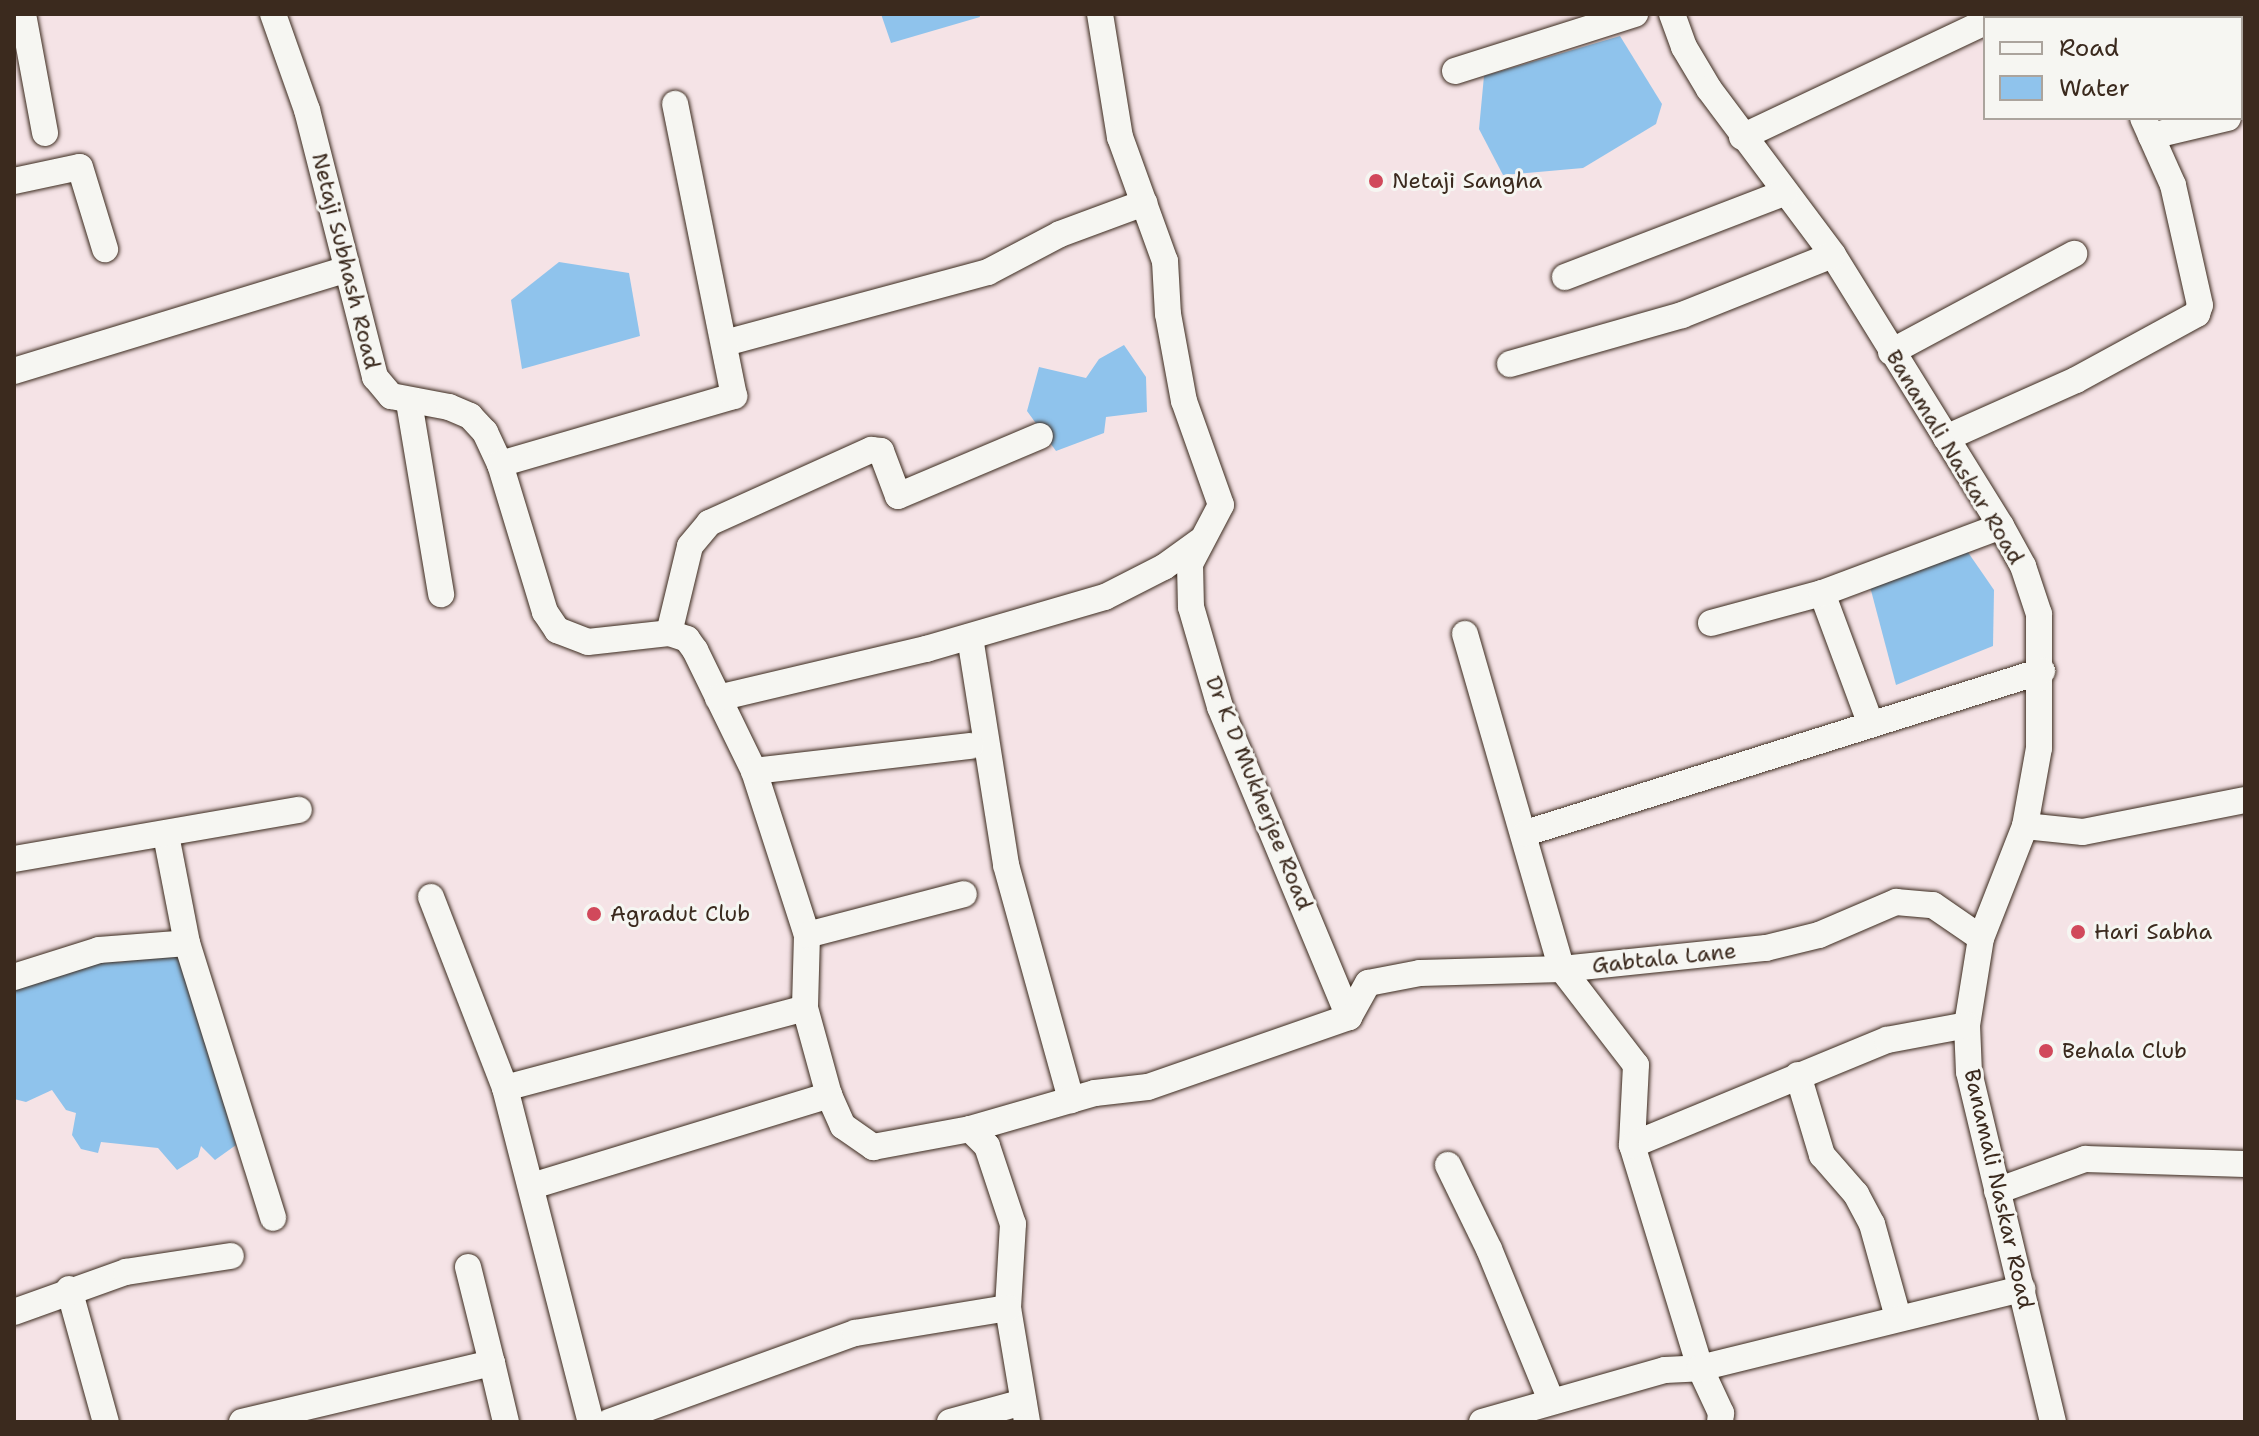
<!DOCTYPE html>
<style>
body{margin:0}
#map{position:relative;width:2259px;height:1436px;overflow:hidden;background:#f5e3e6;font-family:"Shantell Sans",sans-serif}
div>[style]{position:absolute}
.water>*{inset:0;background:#8fc3ec}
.roads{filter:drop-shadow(0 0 2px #3b2a1e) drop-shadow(0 0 2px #3b2a1e)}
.minor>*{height:26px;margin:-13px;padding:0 13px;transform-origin:13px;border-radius:13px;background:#f6f6f2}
.dots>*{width:22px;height:22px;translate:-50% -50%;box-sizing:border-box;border:4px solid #f6f6f2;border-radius:50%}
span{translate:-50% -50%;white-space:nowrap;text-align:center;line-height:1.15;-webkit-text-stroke:6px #f6f6f2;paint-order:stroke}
.poi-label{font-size:22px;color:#3b2a1e}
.left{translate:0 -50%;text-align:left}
.street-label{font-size:22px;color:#3b2a1e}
.frame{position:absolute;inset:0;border:16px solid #3b2a1e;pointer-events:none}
.legend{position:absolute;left:1983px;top:16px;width:260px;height:104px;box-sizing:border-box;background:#f6f6f2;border:2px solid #aba49d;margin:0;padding:10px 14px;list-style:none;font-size:24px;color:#3b2a1e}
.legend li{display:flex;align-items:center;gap:16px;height:40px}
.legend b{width:40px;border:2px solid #aba49d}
</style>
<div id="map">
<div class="water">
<i style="clip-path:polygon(881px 14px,979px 14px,980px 17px,891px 43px)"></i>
<i style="clip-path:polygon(1620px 36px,1662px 104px,1656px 124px,1583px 168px,1503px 175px,1479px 129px,1484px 76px)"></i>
<i style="clip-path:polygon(559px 262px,629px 273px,640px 336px,522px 369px,511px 300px)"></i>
<i style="clip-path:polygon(1124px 345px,1146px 377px,1147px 412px,1106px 417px,1104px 433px,1056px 451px,1027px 411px,1039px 367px,1086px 378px,1099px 359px)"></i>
<i style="clip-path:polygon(1963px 545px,1994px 590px,1993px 646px,1896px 685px,1868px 579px)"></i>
<i style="clip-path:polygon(164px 953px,181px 957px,236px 1145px,215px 1160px,201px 1146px,198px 1157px,177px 1170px,158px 1148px,101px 1142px,98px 1153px,81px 1149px,72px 1135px,76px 1113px,66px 1110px,52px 1090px,26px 1102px,14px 1099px,14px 986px,86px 955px,120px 962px)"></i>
</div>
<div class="roads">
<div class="minor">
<i style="left:23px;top:14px;width:121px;rotate:79.5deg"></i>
<i style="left:273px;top:14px;width:102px;rotate:70.5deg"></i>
<i style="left:307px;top:110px;width:276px;rotate:75.7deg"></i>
<i style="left:375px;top:377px;width:25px;rotate:50deg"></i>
<i style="left:391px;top:396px;width:59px;rotate:10.7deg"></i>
<i style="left:449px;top:407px;width:23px;rotate:23deg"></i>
<i style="left:470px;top:416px;width:22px;rotate:47deg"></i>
<i style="left:485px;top:432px;width:35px;rotate:65deg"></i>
<i style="left:500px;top:464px;width:155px;rotate:73.1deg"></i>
<i style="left:545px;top:612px;width:22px;rotate:56deg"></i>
<i style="left:557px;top:630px;width:33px;rotate:21deg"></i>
<i style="left:588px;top:642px;width:81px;rotate:-6.3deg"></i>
<i style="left:669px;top:633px;width:19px;rotate:18deg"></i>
<i style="left:687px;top:639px;width:14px;rotate:54deg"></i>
<i style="left:695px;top:650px;width:135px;rotate:64deg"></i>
<i style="left:754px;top:771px;width:172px;rotate:72.1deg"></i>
<i style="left:807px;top:935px;width:73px;rotate:91.6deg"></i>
<i style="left:805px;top:1008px;width:90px;rotate:74.6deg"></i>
<i style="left:829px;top:1095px;width:34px;rotate:66deg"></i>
<i style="left:843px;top:1126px;width:37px;rotate:35deg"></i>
<i style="left:873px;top:1147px;width:99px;rotate:-10.5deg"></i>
<i style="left:970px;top:1129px;width:24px;rotate:45deg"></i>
<i style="left:987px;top:1146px;width:82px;rotate:71.6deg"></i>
<i style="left:1013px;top:1224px;width:84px;rotate:93.4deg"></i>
<i style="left:1008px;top:1308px;width:116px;rotate:80.5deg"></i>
<i style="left:1100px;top:14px;width:125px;rotate:80.8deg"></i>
<i style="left:1120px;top:137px;width:132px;rotate:70.1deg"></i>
<i style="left:1165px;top:261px;width:53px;rotate:86.8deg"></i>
<i style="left:1168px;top:314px;width:88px;rotate:79.6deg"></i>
<i style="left:1184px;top:401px;width:110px;rotate:70.4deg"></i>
<i style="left:1221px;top:505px;width:67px;rotate:117.7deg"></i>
<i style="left:1190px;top:564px;width:43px;rotate:88.7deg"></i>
<i style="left:1191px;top:607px;width:104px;rotate:73.8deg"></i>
<i style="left:1220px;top:707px;width:336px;rotate:67.4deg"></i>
<i style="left:1672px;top:14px;width:35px;rotate:70deg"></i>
<i style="left:1684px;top:47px;width:49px;rotate:59.2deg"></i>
<i style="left:1709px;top:89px;width:207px;rotate:53.2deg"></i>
<i style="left:1833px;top:255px;width:319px;rotate:58.2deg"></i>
<i style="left:2001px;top:526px;width:46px;rotate:61.2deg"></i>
<i style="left:2023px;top:566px;width:51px;rotate:71.6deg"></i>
<i style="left:2039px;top:614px;width:134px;rotate:90deg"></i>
<i style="left:2039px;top:748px;width:79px;rotate:100.2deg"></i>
<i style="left:2025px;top:826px;width:120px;rotate:111.4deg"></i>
<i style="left:1981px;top:938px;width:88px;rotate:99.1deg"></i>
<i style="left:1967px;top:1025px;width:47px;rotate:87.6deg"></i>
<i style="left:1969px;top:1072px;width:360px;rotate:76.5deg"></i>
<i style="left:2105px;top:14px;width:4px;rotate:76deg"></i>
<i style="left:1455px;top:71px;width:189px;rotate:-17.6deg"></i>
<i style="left:2241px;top:93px;width:5px;rotate:-37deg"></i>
<i style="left:2151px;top:136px;width:79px;rotate:-13.2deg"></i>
<i style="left:1742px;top:137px;width:269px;rotate:-25.3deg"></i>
<i style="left:14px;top:181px;width:67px;rotate:-12deg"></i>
<i style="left:80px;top:167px;width:86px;rotate:73deg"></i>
<i style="left:1565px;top:277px;width:235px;rotate:-21deg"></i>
<i style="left:725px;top:343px;width:272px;rotate:-15.1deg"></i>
<i style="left:988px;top:272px;width:81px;rotate:-27.8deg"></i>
<i style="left:1060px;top:234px;width:90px;rotate:-20.3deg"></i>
<i style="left:1891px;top:352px;width:208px;rotate:-28.2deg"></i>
<i style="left:1510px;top:364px;width:179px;rotate:-15.9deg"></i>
<i style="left:1682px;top:315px;width:162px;rotate:-21.7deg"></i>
<i style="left:14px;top:371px;width:346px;rotate:-17deg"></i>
<i style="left:409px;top:402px;width:195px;rotate:80.5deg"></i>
<i style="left:1946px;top:438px;width:142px;rotate:-24deg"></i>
<i style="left:2076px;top:380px;width:138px;rotate:-28.6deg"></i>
<i style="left:2197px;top:314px;width:9px;rotate:-72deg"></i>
<i style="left:2200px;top:305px;width:123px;rotate:-102.7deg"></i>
<i style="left:2173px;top:185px;width:73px;rotate:-114.1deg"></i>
<i style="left:500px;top:464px;width:244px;rotate:-16.2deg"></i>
<i style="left:734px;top:396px;width:298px;rotate:-101.4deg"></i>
<i style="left:1822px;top:593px;width:138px;rotate:69.6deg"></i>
<i style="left:1711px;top:623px;width:115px;rotate:-15.1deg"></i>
<i style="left:1822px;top:593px;width:191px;rotate:-20.5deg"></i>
<i style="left:669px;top:633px;width:89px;rotate:-76.4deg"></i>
<i style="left:690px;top:546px;width:30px;rotate:-50deg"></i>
<i style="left:709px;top:523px;width:178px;rotate:-24.3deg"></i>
<i style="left:871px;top:450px;width:10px;rotate:6deg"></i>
<i style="left:881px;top:451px;width:48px;rotate:69.3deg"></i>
<i style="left:898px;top:496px;width:154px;rotate:-22.9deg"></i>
<i style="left:1465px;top:634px;width:349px;rotate:73.9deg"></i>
<i style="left:1562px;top:969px;width:121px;rotate:52.4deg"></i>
<i style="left:1636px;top:1065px;width:80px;rotate:92.9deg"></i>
<i style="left:1632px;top:1145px;width:233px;rotate:73deg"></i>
<i style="left:1700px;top:1368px;width:50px;rotate:65deg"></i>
<i style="left:1721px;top:1413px;width:9px;rotate:96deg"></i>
<i style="left:970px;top:637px;width:231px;rotate:81deg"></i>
<i style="left:1006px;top:865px;width:244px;rotate:74.5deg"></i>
<i style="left:718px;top:698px;width:214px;rotate:-13.3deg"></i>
<i style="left:926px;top:649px;width:186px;rotate:-16.2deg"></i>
<i style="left:1105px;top:597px;width:66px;rotate:-27deg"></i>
<i style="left:1164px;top:567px;width:44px;rotate:-35.8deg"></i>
<i style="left:754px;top:771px;width:218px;rotate:-6.6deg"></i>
<i style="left:2025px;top:826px;width:58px;rotate:5.9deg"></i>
<i style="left:2083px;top:832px;width:165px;rotate:-11.2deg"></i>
<i style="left:1526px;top:833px;width:541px;rotate:-17.43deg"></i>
<i style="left:166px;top:835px;width:110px;rotate:79deg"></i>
<i style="left:187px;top:943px;width:288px;rotate:72.6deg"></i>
<i style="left:14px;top:859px;width:289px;rotate:-9.8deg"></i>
<i style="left:431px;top:897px;width:205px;rotate:68.8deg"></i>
<i style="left:505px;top:1088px;width:345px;rotate:75.6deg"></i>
<i style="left:807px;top:935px;width:162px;rotate:-14.6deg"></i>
<i style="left:14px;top:977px;width:89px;rotate:-17.6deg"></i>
<i style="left:99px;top:950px;width:88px;rotate:-4.5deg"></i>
<i style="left:1349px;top:1017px;width:39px;rotate:-61deg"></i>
<i style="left:1368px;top:983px;width:53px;rotate:-10.9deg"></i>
<i style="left:1420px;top:973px;width:142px;rotate:-1.6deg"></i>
<i style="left:1562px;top:969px;width:205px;rotate:-5.9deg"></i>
<i style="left:1766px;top:948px;width:55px;rotate:-13.8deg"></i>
<i style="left:1819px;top:935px;width:84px;rotate:-23.2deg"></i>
<i style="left:1896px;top:902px;width:37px;rotate:5deg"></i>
<i style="left:1933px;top:905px;width:58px;rotate:34.5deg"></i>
<i style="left:1798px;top:1075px;width:84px;rotate:73.3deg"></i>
<i style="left:1822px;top:1155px;width:52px;rotate:48.9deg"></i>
<i style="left:1856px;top:1194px;width:34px;rotate:62deg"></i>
<i style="left:1872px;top:1224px;width:97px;rotate:74.4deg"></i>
<i style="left:505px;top:1088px;width:310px;rotate:-14.9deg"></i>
<i style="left:970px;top:1129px;width:130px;rotate:-16.1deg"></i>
<i style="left:1095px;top:1093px;width:53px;rotate:-6.5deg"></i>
<i style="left:1148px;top:1087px;width:213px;rotate:-19.2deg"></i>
<i style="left:1632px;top:1145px;width:276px;rotate:-22.4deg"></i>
<i style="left:1887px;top:1040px;width:81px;rotate:-10.6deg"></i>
<i style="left:1448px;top:1165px;width:93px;rotate:64deg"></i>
<i style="left:1489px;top:1249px;width:163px;rotate:67.7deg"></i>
<i style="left:532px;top:1186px;width:311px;rotate:-17deg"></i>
<i style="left:1997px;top:1191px;width:94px;rotate:-20deg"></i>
<i style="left:2085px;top:1159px;width:160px;rotate:1.8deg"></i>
<i style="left:468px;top:1267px;width:99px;rotate:76deg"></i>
<i style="left:69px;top:1289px;width:138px;rotate:74.5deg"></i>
<i style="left:14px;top:1312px;width:119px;rotate:-19.7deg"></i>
<i style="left:126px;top:1272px;width:106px;rotate:-8.7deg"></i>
<i style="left:242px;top:1422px;width:257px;rotate:-13.3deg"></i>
<i style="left:492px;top:1363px;width:61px;rotate:76.7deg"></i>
<i style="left:609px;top:1422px;width:262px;rotate:-19.9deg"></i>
<i style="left:855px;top:1333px;width:155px;rotate:-9.3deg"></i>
<i style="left:950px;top:1422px;width:76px;rotate:-15.3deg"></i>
<i style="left:1482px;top:1422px;width:190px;rotate:-15.9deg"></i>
<i style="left:1665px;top:1370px;width:35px;rotate:-3deg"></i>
<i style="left:1700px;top:1368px;width:332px;rotate:-13.8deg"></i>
</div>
</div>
<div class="dots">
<i style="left:1376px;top:181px;background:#d1495b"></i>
<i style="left:594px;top:914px;background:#d1495b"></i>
<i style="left:2078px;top:932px;background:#d1495b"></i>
<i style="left:2046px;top:1051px;background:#d1495b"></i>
</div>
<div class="poi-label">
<span class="left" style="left:1392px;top:181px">Netaji Sangha</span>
<span class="left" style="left:610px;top:914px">Agradut Club</span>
<span class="left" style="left:2094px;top:932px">Hari Sabha</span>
<span class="left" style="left:2062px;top:1051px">Behala Club</span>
</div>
<div class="street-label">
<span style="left:346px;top:261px;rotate:76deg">Netaji Subhash Road</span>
<span style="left:1955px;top:457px;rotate:59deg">Banamali Naskar Road</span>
<span style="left:1259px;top:793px;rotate:68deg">Dr K D Mukherjee Road</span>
<span style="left:1664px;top:958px;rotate:-6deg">Gabtala Lane</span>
<span style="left:1999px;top:1189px;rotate:77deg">Banamali Naskar Road</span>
</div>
<div class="frame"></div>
<ul class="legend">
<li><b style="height:10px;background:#f6f6f2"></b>Road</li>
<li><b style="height:22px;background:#8fc3ec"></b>Water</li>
</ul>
</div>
